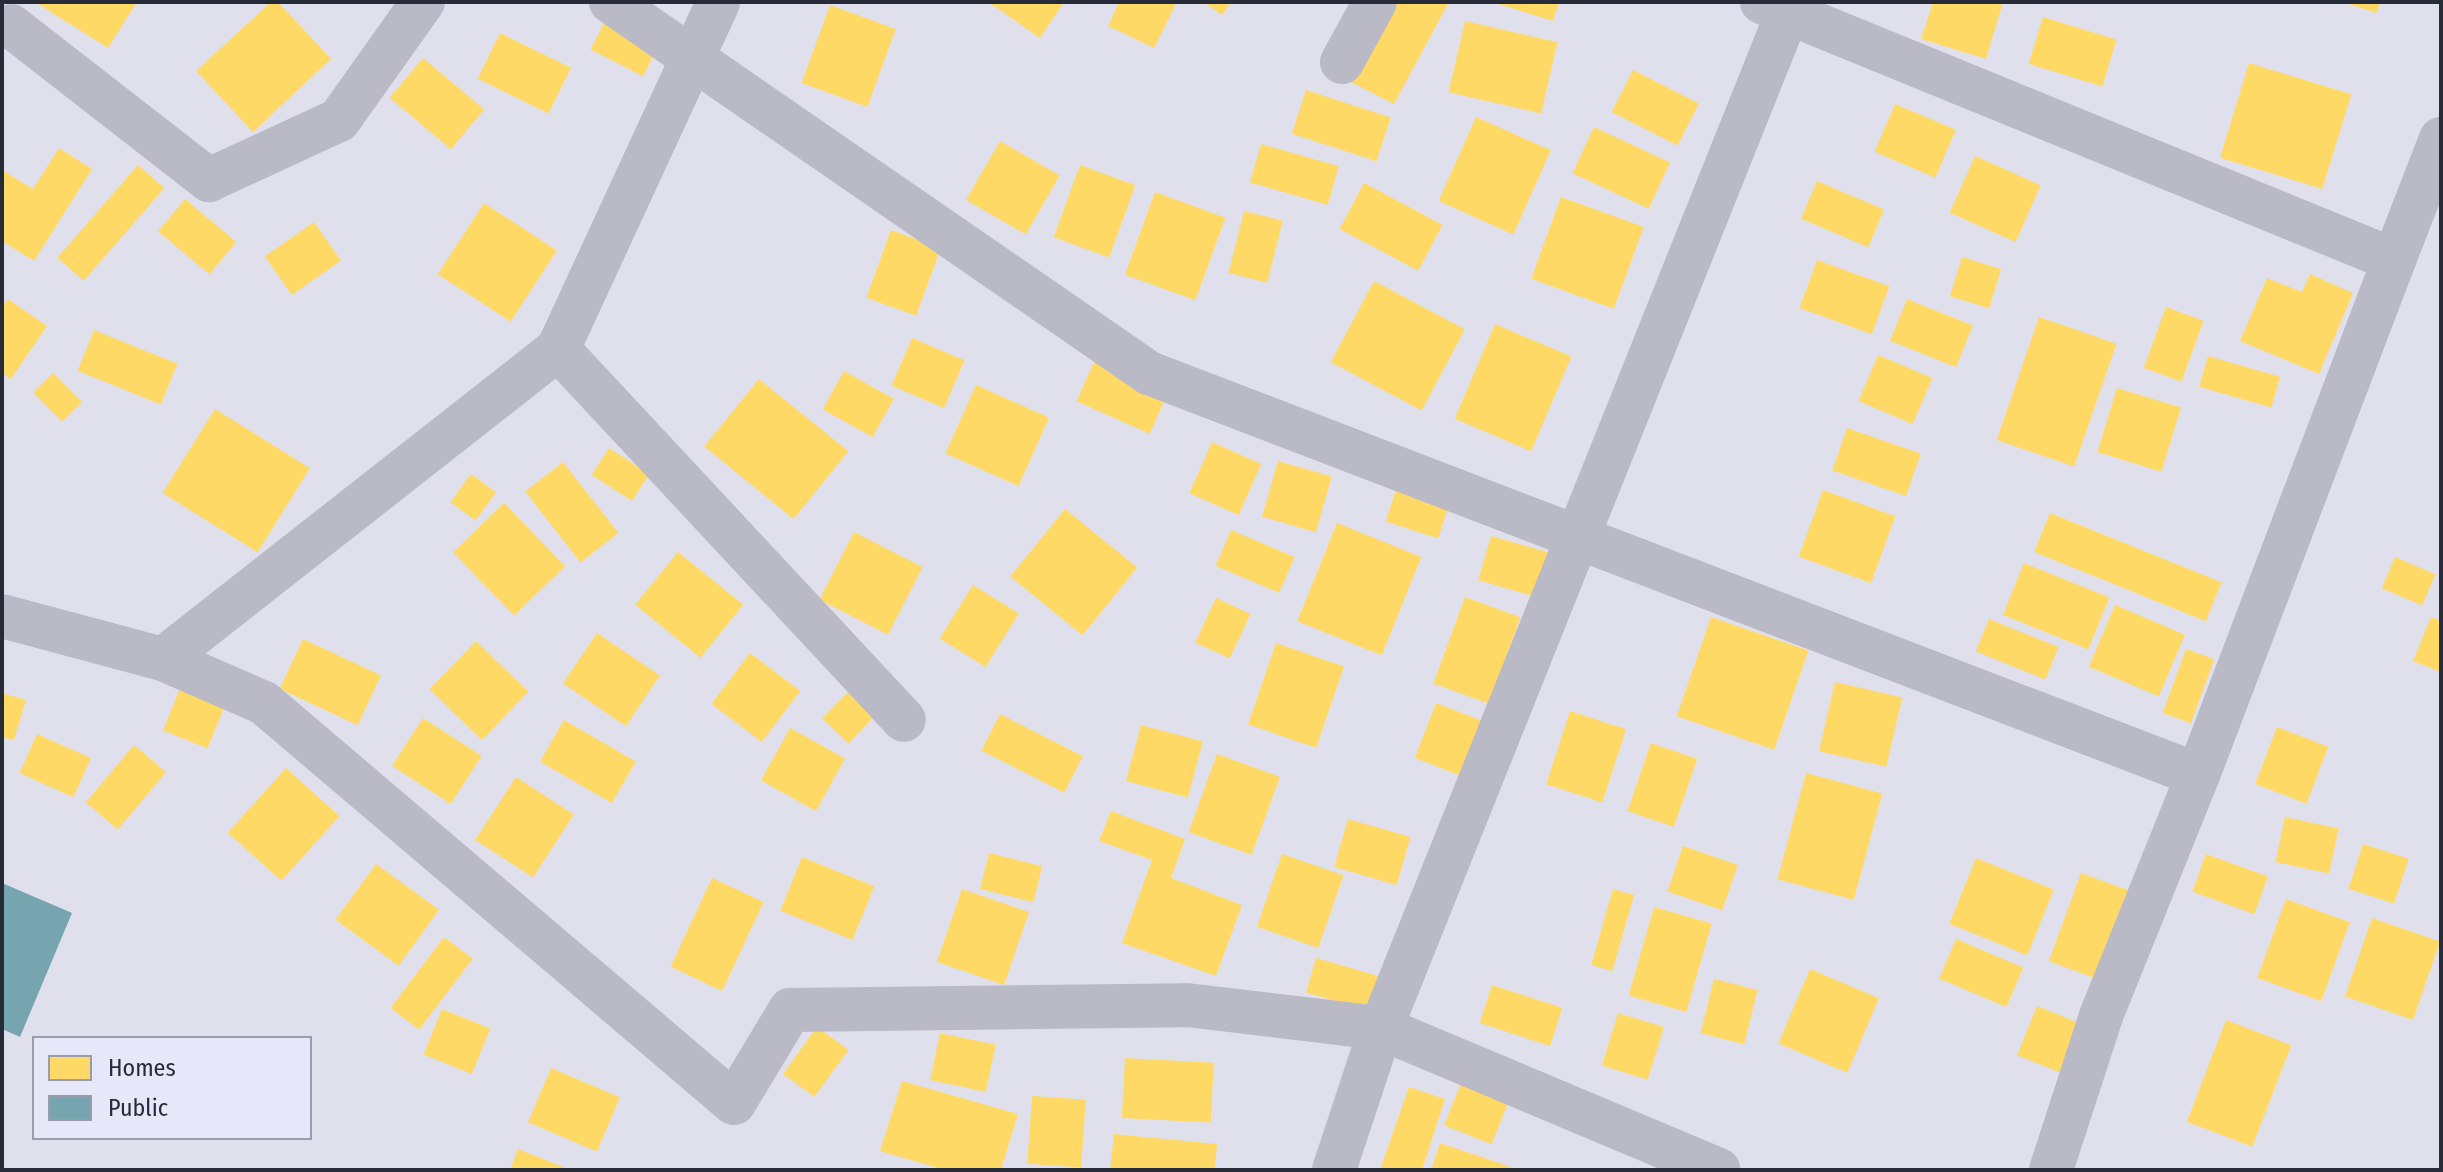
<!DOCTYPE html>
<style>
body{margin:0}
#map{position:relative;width:2443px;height:1172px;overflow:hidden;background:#e0e0ed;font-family:"Fira Sans Condensed",sans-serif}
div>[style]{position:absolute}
.homes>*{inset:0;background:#ffd966;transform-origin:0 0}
.public>*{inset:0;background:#76a5af}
.minor>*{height:44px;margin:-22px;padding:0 22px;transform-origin:22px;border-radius:22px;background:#b9bac6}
span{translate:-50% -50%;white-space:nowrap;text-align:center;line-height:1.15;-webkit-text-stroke:8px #e7e7fa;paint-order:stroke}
.frame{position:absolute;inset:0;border:4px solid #272b37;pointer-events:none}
.legend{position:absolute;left:32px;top:1036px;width:280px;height:104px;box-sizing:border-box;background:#e7e7fa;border:2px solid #9a9cac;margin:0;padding:10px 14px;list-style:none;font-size:24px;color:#272b37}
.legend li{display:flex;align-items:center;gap:16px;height:40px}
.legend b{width:40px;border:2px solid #9a9cac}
</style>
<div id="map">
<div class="homes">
<i style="clip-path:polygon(35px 2px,137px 2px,108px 48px)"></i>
<i style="clip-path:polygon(271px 2px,278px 2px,331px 59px,253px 132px,196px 71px)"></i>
<i style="clip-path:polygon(988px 2px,1064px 2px,1040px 38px)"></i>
<i style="clip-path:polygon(1119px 2px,1177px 2px,1154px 48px,1108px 26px)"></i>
<i style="clip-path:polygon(1203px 2px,1231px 2px,1222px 15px)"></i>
<i style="clip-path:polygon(1394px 2px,1449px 2px,1394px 104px,1351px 82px)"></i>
<i style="clip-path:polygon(1492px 2px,1559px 2px,1553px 21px)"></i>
<i style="clip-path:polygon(1933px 2px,2003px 2px,1986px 59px,1921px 39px)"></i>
<i style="clip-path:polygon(2342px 2px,2380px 2px,2377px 13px)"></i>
<i style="left:830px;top:5px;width:70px;height:83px;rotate:20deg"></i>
<i style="left:2043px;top:17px;width:77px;height:49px;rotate:17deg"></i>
<i style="left:605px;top:21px;width:59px;height:32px;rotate:27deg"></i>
<i style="left:1465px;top:21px;width:95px;height:73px;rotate:13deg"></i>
<i style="left:500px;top:33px;width:79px;height:51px;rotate:26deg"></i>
<i style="left:423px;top:58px;width:80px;height:52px;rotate:40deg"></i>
<i style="left:2249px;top:63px;width:107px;height:99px;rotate:17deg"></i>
<i style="left:1633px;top:70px;width:74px;height:47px;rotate:27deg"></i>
<i style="left:1306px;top:90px;width:89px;height:46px;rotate:18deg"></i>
<i style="left:1895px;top:104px;width:66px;height:52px;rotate:23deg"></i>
<i style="left:1476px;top:117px;width:82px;height:92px;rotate:24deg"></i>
<i style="left:1594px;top:127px;width:84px;height:51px;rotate:25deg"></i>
<i style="left:1000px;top:141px;width:69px;height:68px;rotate:30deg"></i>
<i style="left:1261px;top:144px;width:81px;height:40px;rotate:16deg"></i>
<i style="clip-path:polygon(59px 148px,92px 169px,34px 261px,2px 241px,2px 170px,33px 189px)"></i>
<i style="left:1975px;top:156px;width:72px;height:62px;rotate:24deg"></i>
<i style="left:138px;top:165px;width:35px;height:123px;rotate:41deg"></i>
<i style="left:1080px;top:165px;width:59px;height:77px;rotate:20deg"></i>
<i style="left:1817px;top:181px;width:73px;height:41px;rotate:23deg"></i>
<i style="left:1364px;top:183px;width:89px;height:52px;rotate:28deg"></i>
<i style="left:1155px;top:192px;width:75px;height:88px;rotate:20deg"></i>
<i style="left:1561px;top:197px;width:88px;height:87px;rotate:20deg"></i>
<i style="left:185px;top:199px;width:67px;height:42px;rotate:40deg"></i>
<i style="left:484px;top:203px;width:87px;height:85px;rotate:33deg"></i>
<i style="left:1244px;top:211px;width:40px;height:64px;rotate:14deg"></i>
<i style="left:314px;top:222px;width:47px;height:60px;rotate:55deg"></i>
<i style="left:891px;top:230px;width:53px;height:72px;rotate:20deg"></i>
<i style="left:1962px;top:257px;width:41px;height:41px;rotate:17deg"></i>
<i style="left:1817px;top:260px;width:77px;height:51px;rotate:20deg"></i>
<i style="clip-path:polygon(2310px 274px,2353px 293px,2319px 374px,2240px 341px,2267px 278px,2302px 292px)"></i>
<i style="left:1374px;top:281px;width:103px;height:92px;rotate:28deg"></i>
<i style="clip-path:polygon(8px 299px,47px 326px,11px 379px,2px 373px,2px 307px)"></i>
<i style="left:1907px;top:299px;width:71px;height:45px;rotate:22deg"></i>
<i style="left:2166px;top:307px;width:40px;height:65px;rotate:20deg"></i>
<i style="left:2039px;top:317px;width:82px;height:130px;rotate:19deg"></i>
<i style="left:1495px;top:324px;width:83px;height:103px;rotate:23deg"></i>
<i style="left:94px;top:330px;width:90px;height:44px;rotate:22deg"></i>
<i style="left:912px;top:338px;width:57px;height:52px;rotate:23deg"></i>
<i style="left:1878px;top:355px;width:59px;height:50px;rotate:23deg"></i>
<i style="left:2208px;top:356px;width:75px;height:32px;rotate:16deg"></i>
<i style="left:1094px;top:362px;width:80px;height:43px;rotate:24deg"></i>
<i style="left:844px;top:371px;width:57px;height:44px;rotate:29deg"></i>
<i style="left:53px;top:373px;width:41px;height:28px;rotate:45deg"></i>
<i style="left:759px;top:379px;width:115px;height:87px;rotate:39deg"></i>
<i style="left:976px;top:385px;width:80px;height:75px;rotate:24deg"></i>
<i style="left:2117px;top:388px;width:67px;height:67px;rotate:17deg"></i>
<i style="left:215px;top:409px;width:112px;height:99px;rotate:32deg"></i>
<i style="left:1847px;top:428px;width:78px;height:45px;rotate:19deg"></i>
<i style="left:1212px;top:442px;width:54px;height:56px;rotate:24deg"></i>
<i style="left:609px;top:448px;width:48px;height:32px;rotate:33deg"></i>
<i style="left:1278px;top:461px;width:56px;height:58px;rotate:16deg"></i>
<i style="left:563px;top:462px;width:90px;height:48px;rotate:52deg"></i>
<i style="left:471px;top:474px;width:31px;height:35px;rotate:36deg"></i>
<i style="left:1396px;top:490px;width:55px;height:33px;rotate:18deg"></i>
<i style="left:1823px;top:490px;width:77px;height:71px;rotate:20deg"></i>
<i style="left:504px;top:503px;width:88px;height:71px;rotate:46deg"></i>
<i style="left:1065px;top:509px;width:93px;height:87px;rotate:39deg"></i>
<i style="left:2050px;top:513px;width:185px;height:42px;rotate:22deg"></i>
<i style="left:1337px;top:523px;width:91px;height:106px;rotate:22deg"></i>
<i style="left:1231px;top:530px;width:69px;height:39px;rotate:23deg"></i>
<i style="left:854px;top:532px;width:77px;height:76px;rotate:27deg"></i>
<i style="left:1491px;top:536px;width:61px;height:46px;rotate:16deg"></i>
<i style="left:678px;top:552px;width:84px;height:68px;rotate:39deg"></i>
<i style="left:2395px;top:557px;width:44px;height:34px;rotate:23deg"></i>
<i style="left:2024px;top:563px;width:92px;height:56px;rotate:22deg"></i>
<i style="left:973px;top:585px;width:54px;height:63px;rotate:32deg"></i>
<i style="left:1465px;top:597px;width:59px;height:92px;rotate:20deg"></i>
<i style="left:1216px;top:598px;width:38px;height:49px;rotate:25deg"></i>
<i style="left:2115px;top:605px;width:76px;height:67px;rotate:23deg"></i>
<i style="left:1711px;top:617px;width:103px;height:105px;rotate:19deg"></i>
<i style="clip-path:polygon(2431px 617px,2441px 621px,2441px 672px,2413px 661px)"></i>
<i style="left:1989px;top:619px;width:75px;height:35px;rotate:22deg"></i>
<i style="left:597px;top:633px;width:76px;height:61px;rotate:34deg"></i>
<i style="left:303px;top:639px;width:86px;height:55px;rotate:25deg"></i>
<i style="left:476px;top:641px;width:73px;height:67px;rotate:44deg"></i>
<i style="left:1276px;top:643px;width:72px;height:86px;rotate:19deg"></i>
<i style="left:2186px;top:649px;width:30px;height:68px;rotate:20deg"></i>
<i style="left:750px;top:653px;width:63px;height:64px;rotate:37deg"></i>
<i style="left:1835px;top:682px;width:69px;height:71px;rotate:13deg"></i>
<i style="left:181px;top:686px;width:48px;height:48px;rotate:22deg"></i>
<i style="left:848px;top:692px;width:36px;height:37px;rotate:44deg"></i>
<i style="clip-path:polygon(2px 693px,26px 700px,14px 740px,2px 737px)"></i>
<i style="left:1436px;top:703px;width:55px;height:59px;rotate:21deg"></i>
<i style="left:1570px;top:711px;width:59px;height:77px;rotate:18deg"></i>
<i style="left:1000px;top:714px;width:93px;height:41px;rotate:27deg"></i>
<i style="left:423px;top:718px;width:70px;height:57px;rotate:33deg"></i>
<i style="left:564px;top:720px;width:83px;height:48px;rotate:30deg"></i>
<i style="left:1141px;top:725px;width:64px;height:58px;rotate:15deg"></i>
<i style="left:2277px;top:727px;width:55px;height:61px;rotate:21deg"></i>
<i style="left:790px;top:728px;width:63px;height:60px;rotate:29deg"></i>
<i style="left:37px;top:734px;width:59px;height:43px;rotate:24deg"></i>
<i style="left:1651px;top:743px;width:49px;height:72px;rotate:19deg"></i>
<i style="left:134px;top:745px;width:42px;height:75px;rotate:40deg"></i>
<i style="left:1217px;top:754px;width:67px;height:83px;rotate:20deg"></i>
<i style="left:286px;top:768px;width:72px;height:87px;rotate:42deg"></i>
<i style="left:1806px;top:773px;width:79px;height:110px;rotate:15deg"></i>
<i style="left:516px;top:777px;width:69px;height:75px;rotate:33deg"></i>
<i style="clip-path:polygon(1111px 811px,1185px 839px,1171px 878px,1242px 905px,1216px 976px,1122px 943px,1152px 860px,1099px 841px)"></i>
<i style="left:2285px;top:817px;width:55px;height:46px;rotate:12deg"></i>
<i style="left:1348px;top:819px;width:65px;height:50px;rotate:16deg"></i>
<i style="left:2363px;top:844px;width:48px;height:47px;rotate:18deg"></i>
<i style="left:1683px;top:846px;width:58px;height:48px;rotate:19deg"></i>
<i style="left:989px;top:853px;width:55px;height:37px;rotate:14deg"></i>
<i style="left:1282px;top:854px;width:65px;height:77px;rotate:19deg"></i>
<i style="left:2206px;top:854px;width:66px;height:40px;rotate:20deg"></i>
<i style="left:802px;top:857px;width:78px;height:58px;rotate:22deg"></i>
<i style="left:1976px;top:858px;width:84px;height:71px;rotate:22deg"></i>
<i style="left:376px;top:864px;width:78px;height:69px;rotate:36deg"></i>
<i style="left:2081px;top:873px;width:51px;height:94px;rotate:20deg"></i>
<i style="left:712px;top:878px;width:57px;height:98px;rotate:25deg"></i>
<i style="left:962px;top:889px;width:71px;height:77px;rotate:19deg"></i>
<i style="left:1613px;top:889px;width:22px;height:79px;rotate:16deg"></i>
<i style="left:2286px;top:899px;width:68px;height:84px;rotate:20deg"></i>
<i style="left:1654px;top:907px;width:60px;height:92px;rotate:16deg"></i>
<i style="left:2372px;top:918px;width:72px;height:83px;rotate:19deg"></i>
<i style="left:444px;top:937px;width:36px;height:89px;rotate:37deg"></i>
<i style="left:1956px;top:939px;width:73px;height:43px;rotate:23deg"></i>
<i style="left:1316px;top:958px;width:76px;height:36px;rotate:16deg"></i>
<i style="left:1810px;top:969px;width:75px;height:81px;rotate:23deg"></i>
<i style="left:1714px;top:979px;width:45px;height:56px;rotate:14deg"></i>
<i style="left:1492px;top:985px;width:74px;height:40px;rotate:18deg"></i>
<i style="left:2037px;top:1006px;width:56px;height:53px;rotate:22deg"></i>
<i style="left:442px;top:1009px;width:52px;height:49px;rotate:22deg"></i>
<i style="left:1618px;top:1013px;width:48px;height:55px;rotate:17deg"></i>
<i style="left:2226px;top:1020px;width:70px;height:109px;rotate:21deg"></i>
<i style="left:817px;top:1027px;width:39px;height:58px;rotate:36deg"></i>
<i style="left:940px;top:1033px;width:57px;height:48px;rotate:12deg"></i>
<i style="left:1125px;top:1058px;width:89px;height:60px;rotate:3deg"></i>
<i style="left:551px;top:1068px;width:75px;height:59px;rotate:23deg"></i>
<i style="left:1464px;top:1076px;width:51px;height:53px;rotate:22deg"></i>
<i style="clip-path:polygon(902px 1081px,1018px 1114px,1001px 1170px,945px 1170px,880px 1151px)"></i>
<i style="clip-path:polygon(1409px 1087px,1445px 1099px,1422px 1170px,1380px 1170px)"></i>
<i style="left:1032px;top:1096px;width:54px;height:68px;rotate:4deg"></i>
<i style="clip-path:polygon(1114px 1134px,1217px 1144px,1215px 1170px,1110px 1170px)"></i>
<i style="clip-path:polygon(1440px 1143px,1511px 1167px,1510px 1170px,1431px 1170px)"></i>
<i style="clip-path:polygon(518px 1149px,571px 1170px,510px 1170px)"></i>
</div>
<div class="public">
<i style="clip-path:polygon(2px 883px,72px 913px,20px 1037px,2px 1029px)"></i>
</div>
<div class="minor">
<i style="left:611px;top:2px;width:654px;rotate:34.59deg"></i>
<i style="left:1149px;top:373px;width:1123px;rotate:20.97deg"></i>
<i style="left:2198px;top:775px;width:551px;rotate:-69.16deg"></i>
<i style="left:2394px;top:260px;width:683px;rotate:-157.79deg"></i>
<i style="left:11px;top:26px;width:251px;rotate:37.9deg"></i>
<i style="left:209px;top:180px;width:143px;rotate:-24.8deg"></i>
<i style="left:339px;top:120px;width:145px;rotate:-54.6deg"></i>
<i style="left:1342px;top:62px;width:68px;rotate:-61.2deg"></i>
<i style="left:2394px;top:260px;width:130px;rotate:-68.8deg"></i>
<i style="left:558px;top:349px;width:507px;rotate:47deg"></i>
<i style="left:2px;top:616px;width:167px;rotate:15deg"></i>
<i style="left:163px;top:659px;width:502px;rotate:-38.13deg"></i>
<i style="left:558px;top:349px;width:382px;rotate:-65.2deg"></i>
<i style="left:163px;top:659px;width:110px;rotate:23.5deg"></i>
<i style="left:264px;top:703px;width:617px;rotate:40.4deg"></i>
<i style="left:734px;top:1103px;width:109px;rotate:-58.9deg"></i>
<i style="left:790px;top:1010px;width:397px;rotate:-0.7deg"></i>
<i style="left:1187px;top:1005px;width:195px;rotate:6.8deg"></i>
<i style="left:1381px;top:1028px;width:366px;rotate:22.8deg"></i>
<i style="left:1334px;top:1170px;width:150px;rotate:-71.7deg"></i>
<i style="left:1381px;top:1028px;width:1105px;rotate:-68.17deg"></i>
<i style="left:2051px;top:1170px;width:162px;rotate:-72deg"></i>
<i style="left:2101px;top:1016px;width:260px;rotate:-68.1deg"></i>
</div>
<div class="frame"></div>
<ul class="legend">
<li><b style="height:22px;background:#ffd966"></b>Homes</li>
<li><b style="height:22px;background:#76a5af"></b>Public</li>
</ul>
</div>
